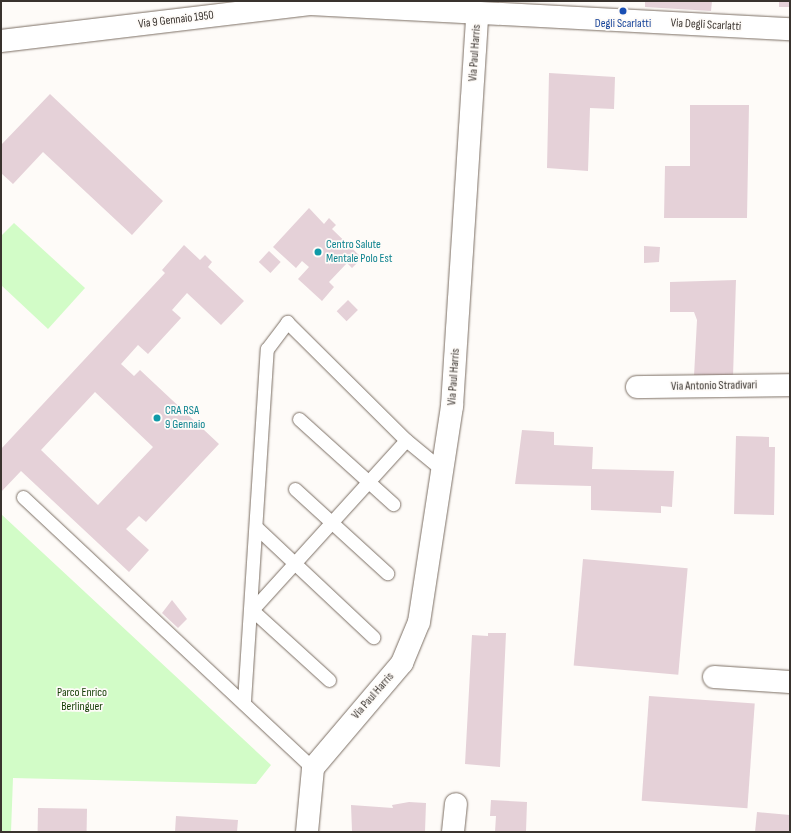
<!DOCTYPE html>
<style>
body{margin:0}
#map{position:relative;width:791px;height:833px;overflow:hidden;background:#fefbf8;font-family:"Sofia Sans Condensed",sans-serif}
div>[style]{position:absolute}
.green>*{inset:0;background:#d2fcc7}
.building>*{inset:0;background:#e5d1d8;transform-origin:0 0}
.roads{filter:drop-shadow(0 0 1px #7c6f64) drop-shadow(0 0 1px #7c6f64)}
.lane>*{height:13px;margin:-6.5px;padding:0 6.5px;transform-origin:6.5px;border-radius:6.5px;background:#fff}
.street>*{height:22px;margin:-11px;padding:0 11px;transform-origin:11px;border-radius:11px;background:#fff}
.dots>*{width:11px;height:11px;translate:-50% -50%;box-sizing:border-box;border:2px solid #fefbf8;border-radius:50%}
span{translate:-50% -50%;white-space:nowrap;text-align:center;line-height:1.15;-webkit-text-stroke:3.5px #fefbf8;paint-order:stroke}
.street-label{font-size:12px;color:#39332e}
.transit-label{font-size:12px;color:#164399}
.culture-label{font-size:12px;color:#0d838f}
.left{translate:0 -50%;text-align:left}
.park-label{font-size:12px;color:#133d04}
.frame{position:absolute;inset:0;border:2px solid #39332e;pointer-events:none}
</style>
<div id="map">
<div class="green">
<i style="clip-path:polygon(14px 223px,85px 288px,48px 329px,1px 285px,1px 236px)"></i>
<i style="clip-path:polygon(1px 514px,271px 765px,256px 784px,13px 778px,11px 832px,1px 832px)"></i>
</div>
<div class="building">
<i style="clip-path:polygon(645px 1px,712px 1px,711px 11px,645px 7px)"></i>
<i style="left:779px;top:1px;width:11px;height:6px"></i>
<i style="clip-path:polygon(549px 73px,615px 77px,614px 109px,590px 108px,588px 171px,547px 168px)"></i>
<i style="clip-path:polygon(50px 94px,163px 201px,132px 235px,43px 152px,13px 184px,1px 173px,1px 145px)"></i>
<i style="clip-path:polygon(690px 105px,749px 105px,747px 218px,664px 218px,665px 166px,690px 166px)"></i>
<i style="clip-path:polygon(309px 208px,324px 224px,329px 218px,336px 225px,332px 229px,362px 258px,352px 268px,347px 263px,329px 282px,334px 287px,322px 301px,298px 279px,309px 267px,302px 261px,296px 268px,273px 247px)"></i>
<i style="clip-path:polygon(evenodd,184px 245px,200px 260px,205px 255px,212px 262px,208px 267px,244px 301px,221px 325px,187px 293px,172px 310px,181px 318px,148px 354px,138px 345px,121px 364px,134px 376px,140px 370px,219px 444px,146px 522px,139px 516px,126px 529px,149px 550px,129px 572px,21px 471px,1px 492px,1px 449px,165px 273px,162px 270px,184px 245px,95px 392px,153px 447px,98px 505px,41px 450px,95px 392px)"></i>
<i style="clip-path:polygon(644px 246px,660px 247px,659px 262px,644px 263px)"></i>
<i style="left:269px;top:251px;width:16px;height:15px;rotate:43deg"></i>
<i style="clip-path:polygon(736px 280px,733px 377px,694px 376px,697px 320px,694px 312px,670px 312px,670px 282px)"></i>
<i style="left:348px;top:300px;width:14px;height:16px;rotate:45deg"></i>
<i style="clip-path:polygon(522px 430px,554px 432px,554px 445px,593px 447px,592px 469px,674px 471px,672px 507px,661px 506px,661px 513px,591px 510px,591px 486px,515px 484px)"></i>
<i style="clip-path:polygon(736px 436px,769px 437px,769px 447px,775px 447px,774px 515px,734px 514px)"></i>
<i style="left:583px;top:559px;width:105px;height:107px;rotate:5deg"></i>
<i style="clip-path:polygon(172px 600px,187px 619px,178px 628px,162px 613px)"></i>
<i style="clip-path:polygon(488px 633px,506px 633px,500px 767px,465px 764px,472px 635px,488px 636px)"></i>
<i style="left:649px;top:696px;width:106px;height:105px;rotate:4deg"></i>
<i style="clip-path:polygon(491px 800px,527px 802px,526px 832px,495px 832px,496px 816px,490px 816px)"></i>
<i style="clip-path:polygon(409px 802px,426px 803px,425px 832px,352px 831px,351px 805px,393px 808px,392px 805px)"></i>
<i style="left:38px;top:808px;width:49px;height:24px;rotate:1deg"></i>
<i style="clip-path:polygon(757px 812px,790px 815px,790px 832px,755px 832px)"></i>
<i style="clip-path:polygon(176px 816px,238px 820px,237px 832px,175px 832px)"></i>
</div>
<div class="roads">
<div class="lane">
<i style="left:299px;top:419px;width:127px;rotate:42.1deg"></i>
<i style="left:295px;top:489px;width:125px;rotate:42.4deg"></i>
<i style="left:23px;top:497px;width:397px;rotate:43.1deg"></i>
<i style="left:256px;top:527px;width:161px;rotate:43.2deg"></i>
<i style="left:329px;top:680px;width:104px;rotate:-137.7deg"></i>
<i style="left:252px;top:610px;width:229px;rotate:-47.8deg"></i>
<i style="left:244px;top:701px;width:353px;rotate:-86.3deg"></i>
<i style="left:267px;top:349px;width:34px;rotate:-53deg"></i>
<i style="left:287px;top:322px;width:168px;rotate:44.8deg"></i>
<i style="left:406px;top:440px;width:44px;rotate:39.5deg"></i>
</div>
<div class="street">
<i style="left:1px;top:41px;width:311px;rotate:-6.8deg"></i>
<i style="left:310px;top:4px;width:481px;rotate:3deg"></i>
<i style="left:637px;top:387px;width:153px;rotate:-0.7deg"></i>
<i style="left:714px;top:677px;width:76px;rotate:3.8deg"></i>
<i style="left:307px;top:832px;width:64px;rotate:-84.6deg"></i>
<i style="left:313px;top:768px;width:138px;rotate:-49.7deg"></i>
<i style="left:402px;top:663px;width:44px;rotate:-67.5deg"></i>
<i style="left:419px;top:622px;width:219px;rotate:-81.3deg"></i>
<i style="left:452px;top:406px;width:392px;rotate:-86.3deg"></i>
<i style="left:453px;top:832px;width:28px;rotate:-84deg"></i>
</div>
</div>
<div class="dots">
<i style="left:623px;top:11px;background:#1a4fb4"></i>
<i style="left:318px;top:252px;background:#0f9aa8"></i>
<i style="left:157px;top:418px;background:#0f9aa8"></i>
</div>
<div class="street-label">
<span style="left:176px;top:20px;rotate:-7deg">Via 9 Gennaio 1950</span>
<span style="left:706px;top:25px;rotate:3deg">Via Degli Scarlatti</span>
<span style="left:475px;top:53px;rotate:-86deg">Via Paul Harris</span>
<span style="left:454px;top:377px;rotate:-86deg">Via Paul Harris</span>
<span style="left:714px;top:386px;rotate:-1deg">Via Antonio Stradivari</span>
<span style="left:373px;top:696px;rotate:-49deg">Via Paul Harris</span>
</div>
<div class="transit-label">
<span style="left:623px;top:24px">Degli Scarlatti</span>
</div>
<div class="culture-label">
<span class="left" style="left:326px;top:252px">Centro Salute<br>Mentale Polo Est</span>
<span class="left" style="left:165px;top:418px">CRA RSA<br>9 Gennaio</span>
</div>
<div class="park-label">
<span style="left:82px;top:700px">Parco Enrico<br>Berlinguer</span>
</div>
<div class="frame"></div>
</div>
